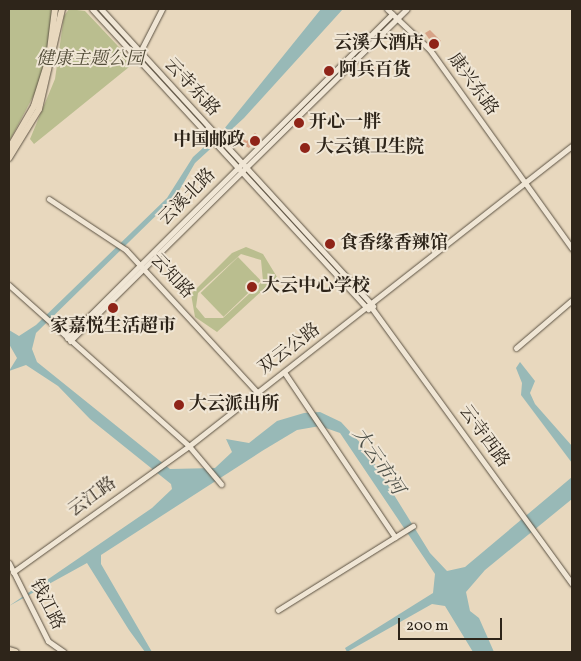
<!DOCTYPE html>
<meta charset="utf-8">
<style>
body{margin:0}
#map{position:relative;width:581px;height:661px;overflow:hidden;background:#e8d8be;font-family:Vollkorn,"Noto Serif SC",serif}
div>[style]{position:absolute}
.green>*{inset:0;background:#babe8f;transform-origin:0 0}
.water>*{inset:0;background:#98b9b7}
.building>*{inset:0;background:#d7a387;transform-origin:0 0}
.roads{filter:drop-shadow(0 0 1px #5c5243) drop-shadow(0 0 1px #5c5243)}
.minor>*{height:5px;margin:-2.5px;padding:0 2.5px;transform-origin:2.5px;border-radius:2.5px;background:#f0e6d5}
.major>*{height:6px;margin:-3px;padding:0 3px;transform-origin:3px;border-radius:3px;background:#e8d8be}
.highway>*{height:7px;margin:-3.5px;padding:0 3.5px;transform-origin:3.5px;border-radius:3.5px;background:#e8d8be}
.dots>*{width:14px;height:14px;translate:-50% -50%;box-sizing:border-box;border:2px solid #f0e6d5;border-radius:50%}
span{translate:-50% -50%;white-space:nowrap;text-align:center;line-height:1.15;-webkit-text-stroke:4px #f0e6d5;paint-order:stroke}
.poi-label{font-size:18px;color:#2e251a;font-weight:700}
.right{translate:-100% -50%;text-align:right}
.left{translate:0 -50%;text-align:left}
.park-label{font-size:18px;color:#514b37;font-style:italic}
.street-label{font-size:18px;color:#2e251a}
.water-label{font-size:19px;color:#4e5149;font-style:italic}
.frame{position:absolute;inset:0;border:10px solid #2e251a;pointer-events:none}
.scale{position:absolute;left:398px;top:618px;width:104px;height:22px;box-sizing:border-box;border:2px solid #2e251a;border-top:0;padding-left:6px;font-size:15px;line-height:18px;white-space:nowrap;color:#2e251a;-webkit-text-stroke:4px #f0e6d5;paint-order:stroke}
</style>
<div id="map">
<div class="green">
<i style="clip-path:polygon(9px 9px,53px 9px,47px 57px,36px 91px,9px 142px)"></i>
<i style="clip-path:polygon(69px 9px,85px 11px,134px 63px,34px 144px,30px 139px,55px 79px,64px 16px)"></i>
<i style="clip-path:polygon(evenodd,246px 247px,263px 254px,277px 277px,217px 332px,195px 317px,191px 294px,232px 253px,246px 247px,241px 254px,261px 260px,263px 281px,223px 318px,205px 318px,196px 307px,198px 293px,241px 254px)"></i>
<i style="left:238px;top:257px;width:33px;height:52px;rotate:46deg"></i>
</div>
<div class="water">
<i style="clip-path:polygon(321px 9px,343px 9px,244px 118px,195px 163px,176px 196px,36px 333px,32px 349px,37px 362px,170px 469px,215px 468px,232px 452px,226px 439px,249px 443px,277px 421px,304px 413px,320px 412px,341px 422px,365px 448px,430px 553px,447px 571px,465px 567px,572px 477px,572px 499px,485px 570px,466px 592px,470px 611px,479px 618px,494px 652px,473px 652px,445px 606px,432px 604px,347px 652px,345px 648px,433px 593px,435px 574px,340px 433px,320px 426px,297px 430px,262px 451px,101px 555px,101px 564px,152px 652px,145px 652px,129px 630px,87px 563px,9px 606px,152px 508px,172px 489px,171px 484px,90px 419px,58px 386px,26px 365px,9px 371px,17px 358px,9px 344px,9px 330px,19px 336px,36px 325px,167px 198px,193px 157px,224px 129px)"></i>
<i style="clip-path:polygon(520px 362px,535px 381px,530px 393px,535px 404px,572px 446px,572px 463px,521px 395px,522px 383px,516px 368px)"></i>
</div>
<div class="building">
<i style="clip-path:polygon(430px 30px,441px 41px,434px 46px,425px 33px)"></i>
<i style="left:366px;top:59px;width:14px;height:9px;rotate:45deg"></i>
<i style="clip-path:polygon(255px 133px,259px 137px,249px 148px,233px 139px,236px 135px,247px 141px)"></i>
</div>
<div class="roads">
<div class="minor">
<i style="left:92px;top:9px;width:408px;rotate:47.4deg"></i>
<i style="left:101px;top:9px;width:403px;rotate:47.5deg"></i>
<i style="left:387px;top:9px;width:59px;rotate:43.6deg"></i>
<i style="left:430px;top:50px;width:244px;rotate:54.4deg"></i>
<i style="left:139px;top:54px;width:51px;rotate:-62.9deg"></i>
<i style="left:49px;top:199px;width:92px;rotate:33.5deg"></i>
<i style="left:126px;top:250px;width:193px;rotate:47.3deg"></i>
<i style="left:9px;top:285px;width:241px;rotate:41.8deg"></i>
<i style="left:189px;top:446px;width:50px;rotate:49.9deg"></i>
<i style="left:371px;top:307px;width:342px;rotate:54deg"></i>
<i style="left:67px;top:338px;width:459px;rotate:-44.9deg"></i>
<i style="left:70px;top:341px;width:473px;rotate:-44.6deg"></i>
<i style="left:516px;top:348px;width:74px;rotate:-40.6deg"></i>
<i style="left:284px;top:372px;width:199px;rotate:56.1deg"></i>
<i style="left:9px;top:563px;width:87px;rotate:63.4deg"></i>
<i style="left:48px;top:641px;width:19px;rotate:35deg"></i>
<i style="left:13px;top:572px;width:216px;rotate:-35.6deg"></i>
<i style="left:189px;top:446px;width:487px;rotate:-38.1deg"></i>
<i style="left:278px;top:610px;width:159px;rotate:-31.9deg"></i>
</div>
<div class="major">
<i style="left:9px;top:149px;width:50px;rotate:-59.8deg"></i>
<i style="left:34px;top:106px;width:50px;rotate:-72.6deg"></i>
<i style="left:49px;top:58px;width:49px;rotate:-83deg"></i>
<i style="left:9px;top:158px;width:57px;rotate:-58.5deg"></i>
<i style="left:39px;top:109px;width:103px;rotate:-77deg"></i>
</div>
<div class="highway">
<i style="left:9px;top:650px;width:6px;rotate:18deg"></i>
</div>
</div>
<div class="dots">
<i style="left:434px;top:44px;background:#8f2418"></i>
<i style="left:329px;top:71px;background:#8f2418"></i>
<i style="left:299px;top:123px;background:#8f2418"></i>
<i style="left:255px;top:141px;background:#8f2418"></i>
<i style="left:305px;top:148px;background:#8f2418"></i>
<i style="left:330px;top:244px;background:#8f2418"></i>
<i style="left:252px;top:287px;background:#8f2418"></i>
<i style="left:113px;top:308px;background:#8f2418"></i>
<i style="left:179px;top:405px;background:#8f2418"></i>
</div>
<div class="poi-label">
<span class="right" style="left:424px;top:44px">云溪大酒店</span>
<span class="left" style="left:339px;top:71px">阿兵百货</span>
<span class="left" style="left:309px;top:123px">开心一胖</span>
<span class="right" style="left:245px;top:141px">中国邮政</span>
<span class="left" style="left:316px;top:148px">大云镇卫生院</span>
<span class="left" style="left:340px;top:244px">食香缘香辣馆</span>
<span class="left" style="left:262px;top:287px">大云中心学校</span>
<span style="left:113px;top:327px">家嘉悦生活超市</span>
<span class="left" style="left:189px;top:405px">大云派出所</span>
</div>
<div class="park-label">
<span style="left:90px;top:60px">健康主题公园</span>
</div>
<div class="street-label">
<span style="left:472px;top:85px;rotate:54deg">康兴东路</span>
<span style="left:191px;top:88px;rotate:47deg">云寺东路</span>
<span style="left:188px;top:198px;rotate:-45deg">云溪北路</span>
<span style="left:171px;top:277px;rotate:47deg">云知路</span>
<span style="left:290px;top:350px;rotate:-37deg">双云公路</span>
<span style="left:483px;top:437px;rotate:54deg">云寺西路</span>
<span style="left:93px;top:498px;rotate:-36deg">云江路</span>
<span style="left:46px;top:605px;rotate:63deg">钱江路</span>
</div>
<div class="water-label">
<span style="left:377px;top:462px;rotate:56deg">大云市河</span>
</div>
<div class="frame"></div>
<div class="scale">200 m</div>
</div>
